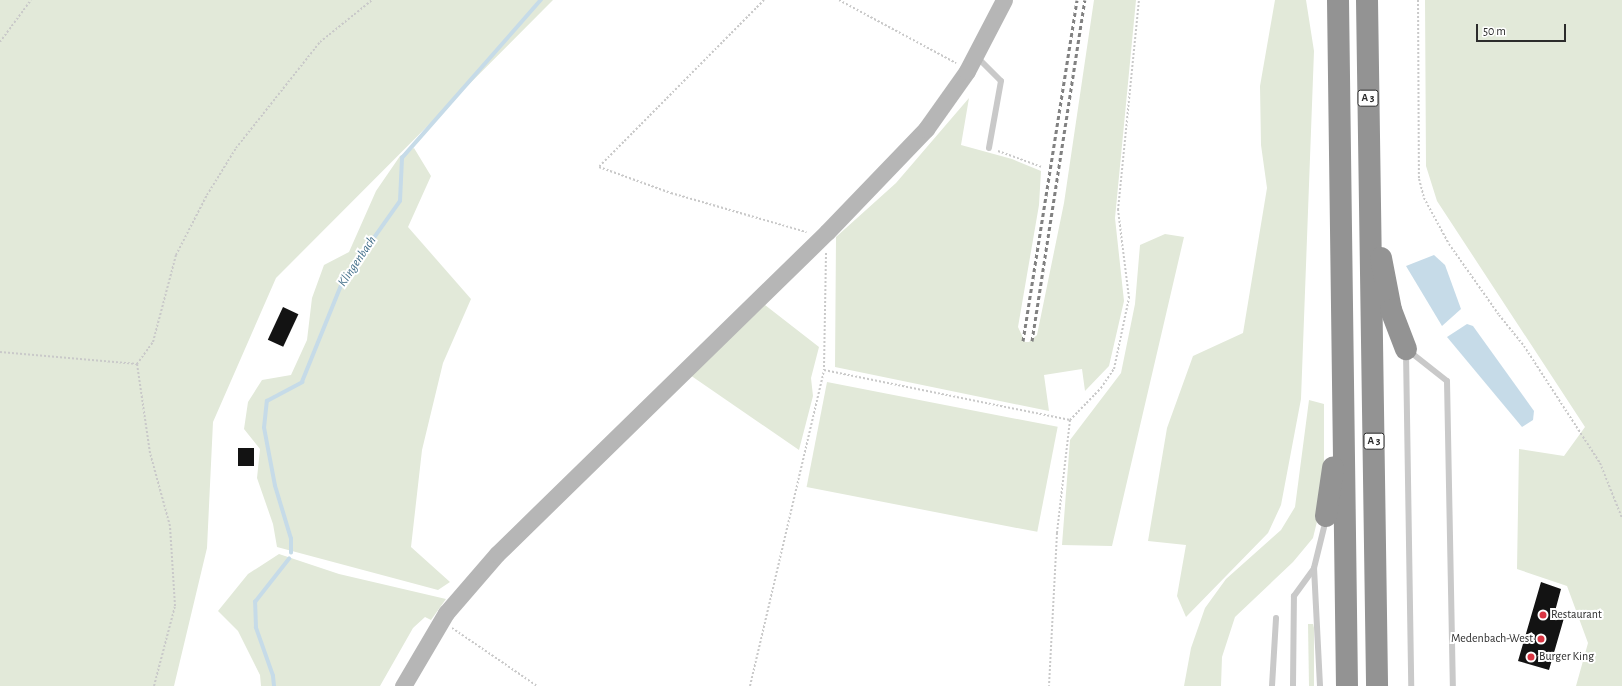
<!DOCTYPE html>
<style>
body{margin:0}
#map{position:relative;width:1622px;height:686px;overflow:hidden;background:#fff;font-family:"Alegreya Sans",sans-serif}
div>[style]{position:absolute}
.green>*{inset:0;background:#e2e9d9;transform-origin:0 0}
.water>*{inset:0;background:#c6dbe8}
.stream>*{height:3.5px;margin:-1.75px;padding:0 1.75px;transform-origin:1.75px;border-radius:1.75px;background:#c6dbe8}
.building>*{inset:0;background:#131313;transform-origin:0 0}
.path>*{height:2px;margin-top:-1px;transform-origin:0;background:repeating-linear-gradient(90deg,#c9c9c9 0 2px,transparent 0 4px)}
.lane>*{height:6px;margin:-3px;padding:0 3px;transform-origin:3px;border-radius:3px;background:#c9c9c9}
.secondary>*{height:17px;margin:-8.5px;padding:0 8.5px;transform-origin:8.5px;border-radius:8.5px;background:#b6b6b6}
.highway>*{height:22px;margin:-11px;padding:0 11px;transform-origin:11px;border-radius:11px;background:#939393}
.rail>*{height:3px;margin-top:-1.5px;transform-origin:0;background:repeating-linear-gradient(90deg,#818181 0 4px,transparent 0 7px)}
.dots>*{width:11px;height:11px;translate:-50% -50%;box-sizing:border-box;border:2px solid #fff;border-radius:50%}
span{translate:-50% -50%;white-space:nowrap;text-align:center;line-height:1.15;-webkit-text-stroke:4px #fff;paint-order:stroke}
.shield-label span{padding:1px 3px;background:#fff;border:1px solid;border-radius:3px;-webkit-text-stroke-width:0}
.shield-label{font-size:11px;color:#2c2c2c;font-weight:700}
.poi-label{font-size:12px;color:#2c2c2c}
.left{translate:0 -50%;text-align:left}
.right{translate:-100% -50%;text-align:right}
.water-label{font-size:13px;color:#3f6c88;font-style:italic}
.scale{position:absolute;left:1476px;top:24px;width:90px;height:18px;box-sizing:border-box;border:2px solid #2c2c2c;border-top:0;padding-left:5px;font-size:12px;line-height:14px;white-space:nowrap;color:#2c2c2c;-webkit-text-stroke:3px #fff;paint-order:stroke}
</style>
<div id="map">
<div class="green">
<i style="clip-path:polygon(0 0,553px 0,276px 278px,213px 422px,207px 548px,174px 686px,0 686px)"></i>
<i style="clip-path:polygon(1094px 0,1136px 0,1115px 218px,1124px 301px,1109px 366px,1085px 391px,1082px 369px,1044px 375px,1049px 411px,835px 367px,836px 237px,896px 183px,969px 98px,961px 145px,1012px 159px,1041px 171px,1039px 205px,1018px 327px,1025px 342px,1029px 342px,1037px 335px,1064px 203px)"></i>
<i style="clip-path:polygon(1275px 0,1306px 0,1314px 51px,1301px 399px,1281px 505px,1268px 533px,1186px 617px,1177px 596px,1186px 545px,1148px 541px,1167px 428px,1193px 356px,1243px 333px,1267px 188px,1261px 145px,1260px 86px)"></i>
<i style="clip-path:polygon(1425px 0,1622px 0,1622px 686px,1576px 686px,1588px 643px,1567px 586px,1517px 569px,1519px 449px,1564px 456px,1585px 427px,1437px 201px,1426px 166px)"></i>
<i style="clip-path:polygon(414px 148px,431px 176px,408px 227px,471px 299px,443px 363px,422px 450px,411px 547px,450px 582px,438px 590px,277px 547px,273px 524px,257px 478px,260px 449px,244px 429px,248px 402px,262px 380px,291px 375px,307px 340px,312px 298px,324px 265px,349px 252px,376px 191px,400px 156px)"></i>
<i style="clip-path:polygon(1165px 234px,1184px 237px,1112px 546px,1062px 545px,1070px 440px,1121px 373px,1135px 304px,1140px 245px)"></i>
<i style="clip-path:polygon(765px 305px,819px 347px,811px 378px,813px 396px,799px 450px,690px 375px)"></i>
<i style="left:827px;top:382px;width:235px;height:107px;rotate:11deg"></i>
<i style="clip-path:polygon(1309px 400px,1324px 404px,1324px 493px,1313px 538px,1293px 562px,1235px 617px,1222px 657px,1221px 686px,1184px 686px,1191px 648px,1205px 608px,1226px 579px,1281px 530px,1295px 507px)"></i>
<i style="clip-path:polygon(279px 554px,339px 574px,446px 599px,431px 620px,425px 617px,413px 628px,380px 686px,261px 686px,260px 675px,238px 631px,218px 611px,248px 574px)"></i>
<i style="clip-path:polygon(1308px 624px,1313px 624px,1314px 628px,1314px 686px,1309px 686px)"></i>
</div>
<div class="water">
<i style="clip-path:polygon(1434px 255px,1445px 265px,1461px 309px,1442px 326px,1406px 266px)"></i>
<i style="clip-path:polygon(1467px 324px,1473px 326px,1534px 411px,1533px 420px,1522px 427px,1447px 337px)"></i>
</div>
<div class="stream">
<i style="left:291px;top:553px;width:14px;rotate:-90deg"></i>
<i style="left:291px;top:539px;width:55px;rotate:-106.8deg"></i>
<i style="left:275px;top:486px;width:59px;rotate:-100.7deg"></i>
<i style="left:264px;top:428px;width:27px;rotate:-84deg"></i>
<i style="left:267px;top:401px;width:40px;rotate:-28deg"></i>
<i style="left:302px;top:382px;width:107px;rotate:-68deg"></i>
<i style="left:342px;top:283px;width:100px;rotate:-54.7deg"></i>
<i style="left:400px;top:201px;width:43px;rotate:-87.3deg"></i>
<i style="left:402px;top:158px;width:210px;rotate:-48.7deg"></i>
<i style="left:274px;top:686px;width:10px;rotate:-96deg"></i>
<i style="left:273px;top:676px;width:51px;rotate:-109.5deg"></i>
<i style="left:256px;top:628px;width:26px;rotate:-92deg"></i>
<i style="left:255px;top:602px;width:55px;rotate:-51.7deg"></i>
</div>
<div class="building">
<i style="left:283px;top:307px;width:17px;height:36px;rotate:25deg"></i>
<i style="left:238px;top:448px;width:16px;height:18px"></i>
<i style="clip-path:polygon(1541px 582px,1561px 589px,1554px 615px,1564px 618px,1549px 670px,1518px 661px)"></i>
</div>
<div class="path">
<i style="left:764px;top:0;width:235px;rotate:134.7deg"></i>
<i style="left:599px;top:167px;width:77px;rotate:19.9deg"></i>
<i style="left:671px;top:193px;width:141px;rotate:16.1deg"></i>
<i style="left:839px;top:0;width:133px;rotate:28.3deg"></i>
<i style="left:1418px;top:0;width:179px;rotate:89.7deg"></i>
<i style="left:1419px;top:179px;width:20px;rotate:75deg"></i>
<i style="left:1424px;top:198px;width:52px;rotate:61.5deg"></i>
<i style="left:1449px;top:244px;width:87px;rotate:54.8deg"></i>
<i style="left:1499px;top:315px;width:40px;rotate:51deg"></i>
<i style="left:1524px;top:346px;width:140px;rotate:57deg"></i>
<i style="left:1600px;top:463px;width:59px;rotate:68.2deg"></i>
<i style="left:0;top:42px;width:52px;rotate:-53.6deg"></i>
<i style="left:998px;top:151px;width:47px;rotate:20deg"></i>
<i style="left:826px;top:253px;width:117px;rotate:91deg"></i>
<i style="left:824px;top:370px;width:251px;rotate:11.5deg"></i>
<i style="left:1070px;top:420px;width:114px;rotate:96.6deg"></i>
<i style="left:1057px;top:533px;width:153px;rotate:93deg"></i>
<i style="left:0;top:352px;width:138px;rotate:5deg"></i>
<i style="left:1070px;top:420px;width:45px;rotate:-45.9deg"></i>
<i style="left:1101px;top:388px;width:23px;rotate:-56deg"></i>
<i style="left:1114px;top:369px;width:73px;rotate:-78.1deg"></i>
<i style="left:1129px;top:298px;width:89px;rotate:-97.1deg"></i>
<i style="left:1118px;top:210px;width:211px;rotate:-84.3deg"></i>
<i style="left:452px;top:628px;width:103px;rotate:34.3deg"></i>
<i style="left:154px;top:686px;width:83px;rotate:-75.3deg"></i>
<i style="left:175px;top:606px;width:80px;rotate:-93.6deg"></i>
<i style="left:170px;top:526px;width:76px;rotate:-105.3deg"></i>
<i style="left:150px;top:453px;width:90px;rotate:-98.3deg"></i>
<i style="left:137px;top:364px;width:27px;rotate:-54deg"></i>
<i style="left:153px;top:342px;width:90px;rotate:-75.2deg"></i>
<i style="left:176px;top:255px;width:68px;rotate:-62.7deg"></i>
<i style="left:207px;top:195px;width:55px;rotate:-58.3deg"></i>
<i style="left:236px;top:148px;width:135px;rotate:-51.6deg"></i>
<i style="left:320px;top:42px;width:67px;rotate:-38.9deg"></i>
<i style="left:750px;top:686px;width:325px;rotate:-76.8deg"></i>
</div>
<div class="lane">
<i style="left:976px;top:56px;width:35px;rotate:45deg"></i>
<i style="left:1001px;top:81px;width:68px;rotate:100.2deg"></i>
<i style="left:1409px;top:351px;width:48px;rotate:38.3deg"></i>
<i style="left:1447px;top:381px;width:305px;rotate:88.9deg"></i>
<i style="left:1406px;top:352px;width:334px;rotate:89.1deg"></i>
<i style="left:1272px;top:686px;width:68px;rotate:-86.6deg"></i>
<i style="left:1293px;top:686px;width:90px;rotate:-89.4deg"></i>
<i style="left:1294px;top:596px;width:34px;rotate:-54deg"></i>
<i style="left:1320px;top:686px;width:118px;rotate:-92.9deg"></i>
<i style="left:1314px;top:568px;width:50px;rotate:-76.2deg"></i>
</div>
<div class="secondary">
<i style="left:403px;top:686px;width:85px;rotate:-59.5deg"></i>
<i style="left:446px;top:613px;width:78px;rotate:-49.2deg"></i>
<i style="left:497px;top:554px;width:461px;rotate:-44.3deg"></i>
<i style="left:827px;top:232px;width:143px;rotate:-46.1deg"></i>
<i style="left:926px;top:129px;width:71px;rotate:-54.7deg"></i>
<i style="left:967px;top:71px;width:80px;rotate:-62.5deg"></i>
</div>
<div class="highway">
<i style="left:1338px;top:0;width:686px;rotate:89.25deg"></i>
<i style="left:1367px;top:0;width:686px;rotate:89.16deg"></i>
<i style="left:1381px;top:258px;width:53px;rotate:79.1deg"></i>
<i style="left:1391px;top:310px;width:42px;rotate:69deg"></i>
<i style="left:1326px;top:516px;width:49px;rotate:-81.7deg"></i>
</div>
<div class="rail">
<i style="left:1023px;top:341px;width:345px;rotate:-81deg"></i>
<i style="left:1032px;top:341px;width:345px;rotate:-81.2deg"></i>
</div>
<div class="dots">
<i style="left:1543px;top:615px;background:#da3643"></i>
<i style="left:1541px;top:639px;background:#da3643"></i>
<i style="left:1531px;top:657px;background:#da3643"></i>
</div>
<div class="shield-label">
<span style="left:1368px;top:98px">A 3</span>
<span style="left:1374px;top:441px">A 3</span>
</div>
<div class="poi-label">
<span class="left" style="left:1551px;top:615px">Restaurant</span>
<span class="right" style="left:1533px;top:639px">Medenbach-West</span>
<span class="left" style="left:1539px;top:657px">Burger King</span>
</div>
<div class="water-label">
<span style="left:358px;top:262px;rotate:-56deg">Klingenbach</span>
</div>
<div class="scale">50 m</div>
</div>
